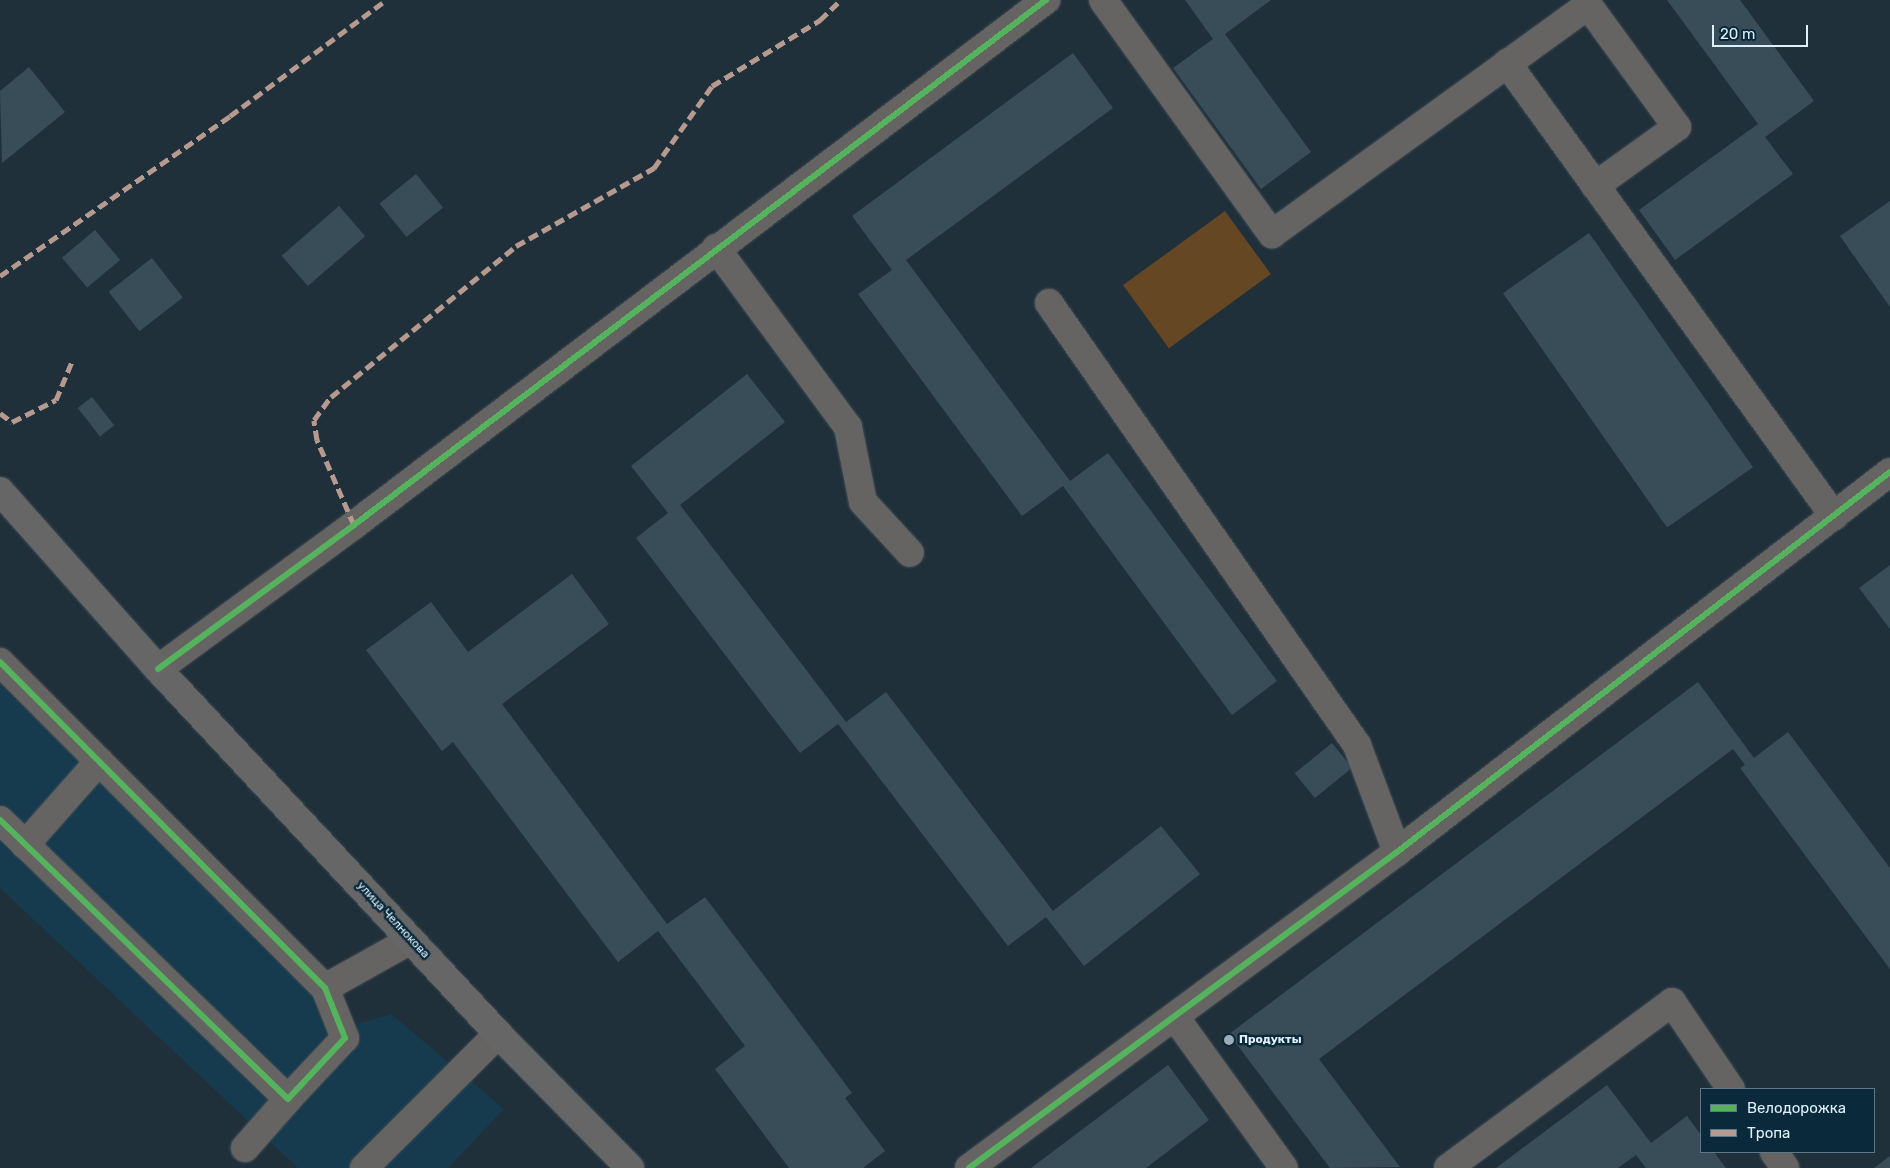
<!DOCTYPE html>
<meta charset="utf-8">
<style>
body{margin:0}
#map{position:relative;width:1890px;height:1168px;overflow:hidden;background:#20303a;font-family:Rubik,sans-serif}
div>[style]{position:absolute}
.built>*{inset:0;background:#163a4e}
.green>*{inset:0;background:#654724;transform-origin:0 0}
.building>*{inset:0;background:#394d58;transform-origin:0 0}
.roads{filter:drop-shadow(0 0 1px #414e57) drop-shadow(0 0 1px #414e57)}
.street>*{height:28px;margin:-14px;padding:0 14px;transform-origin:14px;border-radius:14px;background:#656462}
.secondary>*{height:28px;margin:-14px;padding:0 14px;transform-origin:14px;border-radius:14px;background:#656665}
.quiet>*{height:5px;margin-top:-2.5px;transform-origin:0;background:repeating-linear-gradient(90deg,#b69a8f 0 10px,transparent 0 15px)}
.cycleway>*{height:6px;margin:-3px;padding:0 3px;transform-origin:3px;border-radius:3px;background:#56b35d}
.dots>*{width:14px;height:14px;translate:-50% -50%;box-sizing:border-box;border:2px solid #0a293b;border-radius:50%}
span{translate:-50% -50%;white-space:nowrap;text-align:center;line-height:1.15;-webkit-text-stroke:5px #0a293b;paint-order:stroke}
.street-label{font-size:12px;color:#dff0fc}
.poi-label{font-size:12px;color:#dff0fc;font-weight:700}
.left{translate:0 -50%;text-align:left}
.legend{position:absolute;left:1700px;top:1088px;width:175px;height:65px;box-sizing:border-box;background:#0a293b;border:1px solid #5f7988;margin:0;padding:6px 9px;list-style:none;font-size:15px;color:#dff0fc}
.legend li{display:flex;align-items:center;gap:10px;height:25px}
.legend b{width:25px;border:1px solid #5f7988}
.scale{position:absolute;left:1712px;top:25px;width:96px;height:22px;box-sizing:border-box;border:2px solid #dff0fc;border-top:0;padding-left:6px;font-size:15px;line-height:18px;white-space:nowrap;color:#dff0fc;-webkit-text-stroke:4px #0a293b;paint-order:stroke}
</style>
<div id="map">
<div class="built">
<i style="clip-path:polygon(0 684px,351px 1026px,391px 1014px,504px 1109px,448px 1168px,298px 1168px,0 888px)"></i>
</div>
<div class="green">
<i style="left:1225px;top:211px;width:78px;height:126px;rotate:54deg"></i>
</div>
<div class="building">
<i style="clip-path:polygon(1185px 0,1271px 0,1225px 34px,1311px 152px,1261px 189px,1173px 68px,1213px 39px)"></i>
<i style="clip-path:polygon(1667px 0,1740px 0,1814px 101px,1765px 137px,1793px 174px,1675px 260px,1639px 210px,1758px 124px)"></i>
<i style="clip-path:polygon(1073px 53px,1113px 108px,906px 260px,1070px 481px,1108px 453px,1277px 681px,1232px 715px,1063px 486px,1022px 516px,858px 294px,892px 270px,852px 216px)"></i>
<i style="clip-path:polygon(29px 67px,65px 112px,2px 163px,0 91px)"></i>
<i style="left:416px;top:174px;width:43px;height:47px;rotate:51deg"></i>
<i style="clip-path:polygon(1890px 201px,1890px 307px,1840px 236px)"></i>
<i style="left:339px;top:206px;width:40px;height:76px;rotate:49deg"></i>
<i style="left:95px;top:230px;width:39px;height:43px;rotate:50deg"></i>
<i style="left:1589px;top:233px;width:286px;height:105px;rotate:55deg"></i>
<i style="left:152px;top:258px;width:50px;height:55px;rotate:52deg"></i>
<i style="clip-path:polygon(747px 374px,785px 422px,680px 505px,846px 722px,886px 692px,1053px 911px,1161px 826px,1200px 874px,1084px 966px,1046px 917px,1008px 946px,838px 724px,800px 753px,636px 538px,668px 513px,631px 466px)"></i>
<i style="left:92px;top:397px;width:36px;height:18px;rotate:52deg"></i>
<i style="clip-path:polygon(1890px 565px,1890px 629px,1859px 588px)"></i>
<i style="clip-path:polygon(572px 574px,609px 624px,502px 704px,667px 924px,705px 897px,852px 1093px,845px 1098px,885px 1151px,863px 1168px,789px 1168px,715px 1069px,745px 1046px,658px 931px,618px 962px,453px 742px,442px 751px,366px 650px,431px 602px,468px 652px)"></i>
<i style="clip-path:polygon(1698px 682px,1754px 758px,1788px 732px,1890px 868px,1890px 969px,1740px 768px,1745px 765px,1733px 749px,1319px 1059px,1400px 1167px,1330px 1168px,1229px 1034px)"></i>
<i style="left:1332px;top:743px;width:32px;height:48px;rotate:51deg"></i>
<i style="clip-path:polygon(1168px 1065px,1209px 1120px,1146px 1168px,1031px 1168px)"></i>
<i style="clip-path:polygon(1607px 1085px,1651px 1143px,1687px 1116px,1701px 1135px,1701px 1152px,1714px 1152px,1726px 1168px,1646px 1168px,1636px 1155px,1618px 1168px,1496px 1168px)"></i>
<i style="clip-path:polygon(1890px 1156px,1890px 1168px,1874px 1168px)"></i>
</div>
<div class="roads">
<div class="street">
<i style="left:1103px;top:0;width:289px;rotate:54.2deg"></i>
<i style="left:1272px;top:234px;width:390px;rotate:-35.9deg"></i>
<i style="left:1588px;top:5px;width:151px;rotate:53.9deg"></i>
<i style="left:1677px;top:127px;width:101px;rotate:144.3deg"></i>
<i style="left:1507px;top:63px;width:559px;rotate:54.18deg"></i>
<i style="left:716px;top:248px;width:222px;rotate:53.6deg"></i>
<i style="left:848px;top:427px;width:76px;rotate:78.7deg"></i>
<i style="left:863px;top:502px;width:69px;rotate:47.3deg"></i>
<i style="left:1049px;top:303px;width:539px;rotate:55.13deg"></i>
<i style="left:1357px;top:745px;width:114px;rotate:69.5deg"></i>
<i style="left:0;top:662px;width:460px;rotate:45.1deg"></i>
<i style="left:325px;top:988px;width:54px;rotate:68.2deg"></i>
<i style="left:345px;top:1038px;width:83px;rotate:133.1deg"></i>
<i style="left:288px;top:1099px;width:401px;rotate:-135.9deg"></i>
<i style="left:158px;top:669px;width:243px;rotate:-36.3deg"></i>
<i style="left:354px;top:525px;width:869px;rotate:-37.19deg"></i>
<i style="left:25px;top:845px;width:112px;rotate:-48.6deg"></i>
<i style="left:325px;top:988px;width:98px;rotate:-29.2deg"></i>
<i style="left:1175px;top:1017px;width:186px;rotate:54.2deg"></i>
<i style="left:245px;top:1148px;width:65px;rotate:-48.7deg"></i>
<i style="left:1774px;top:1152px;width:19px;rotate:55deg"></i>
<i style="left:364px;top:1168px;width:190px;rotate:-45deg"></i>
<i style="left:969px;top:1168px;width:532px;rotate:-36.44deg"></i>
<i style="left:1397px;top:852px;width:622px;rotate:-37.62deg"></i>
<i style="left:1448px;top:1168px;width:279px;rotate:-36.5deg"></i>
<i style="left:1672px;top:1002px;width:105px;rotate:55.9deg"></i>
</div>
<div class="secondary">
<i style="left:0;top:491px;width:238px;rotate:48.4deg"></i>
<i style="left:158px;top:669px;width:499px;rotate:47deg"></i>
<i style="left:498px;top:1034px;width:188px;rotate:45.4deg"></i>
</div>
</div>
<div class="quiet">
<i style="left:0;top:276px;width:280px;rotate:-34.8deg"></i>
<i style="left:230px;top:116px;width:194px;rotate:-36.6deg"></i>
<i style="left:0;top:413px;width:15px;rotate:37deg"></i>
<i style="left:12px;top:422px;width:49px;rotate:-26.6deg"></i>
<i style="left:56px;top:400px;width:44px;rotate:-67.5deg"></i>
<i style="left:354px;top:525px;width:93px;rotate:-113.5deg"></i>
<i style="left:317px;top:440px;width:20px;rotate:-99deg"></i>
<i style="left:314px;top:420px;width:29px;rotate:-54deg"></i>
<i style="left:331px;top:397px;width:239px;rotate:-39.2deg"></i>
<i style="left:516px;top:246px;width:159px;rotate:-29.5deg"></i>
<i style="left:654px;top:168px;width:100px;rotate:-54.7deg"></i>
<i style="left:712px;top:86px;width:127px;rotate:-31.4deg"></i>
<i style="left:820px;top:20px;width:29px;rotate:-44deg"></i>
</div>
<div class="cycleway">
<i style="left:0;top:662px;width:460px;rotate:45.1deg"></i>
<i style="left:325px;top:988px;width:54px;rotate:68.2deg"></i>
<i style="left:345px;top:1038px;width:83px;rotate:133.1deg"></i>
<i style="left:288px;top:1099px;width:401px;rotate:-135.9deg"></i>
<i style="left:158px;top:669px;width:243px;rotate:-36.3deg"></i>
<i style="left:354px;top:525px;width:869px;rotate:-37.19deg"></i>
<i style="left:969px;top:1168px;width:532px;rotate:-36.44deg"></i>
<i style="left:1397px;top:852px;width:622px;rotate:-37.62deg"></i>
</div>
<div class="dots">
<i style="left:1229px;top:1040px;background:#9cadb8"></i>
</div>
<div class="street-label">
<span style="left:393px;top:920px;rotate:47deg">улица Челнокова</span>
</div>
<div class="poi-label">
<span class="left" style="left:1239px;top:1040px">Продукты</span>
</div>
<ul class="legend">
<li><b style="height:6px;background:#56b35d"></b>Велодорожка</li>
<li><b style="height:6px;background:#b69a8f"></b>Тропа</li>
</ul>
<div class="scale">20 m</div>
</div>
